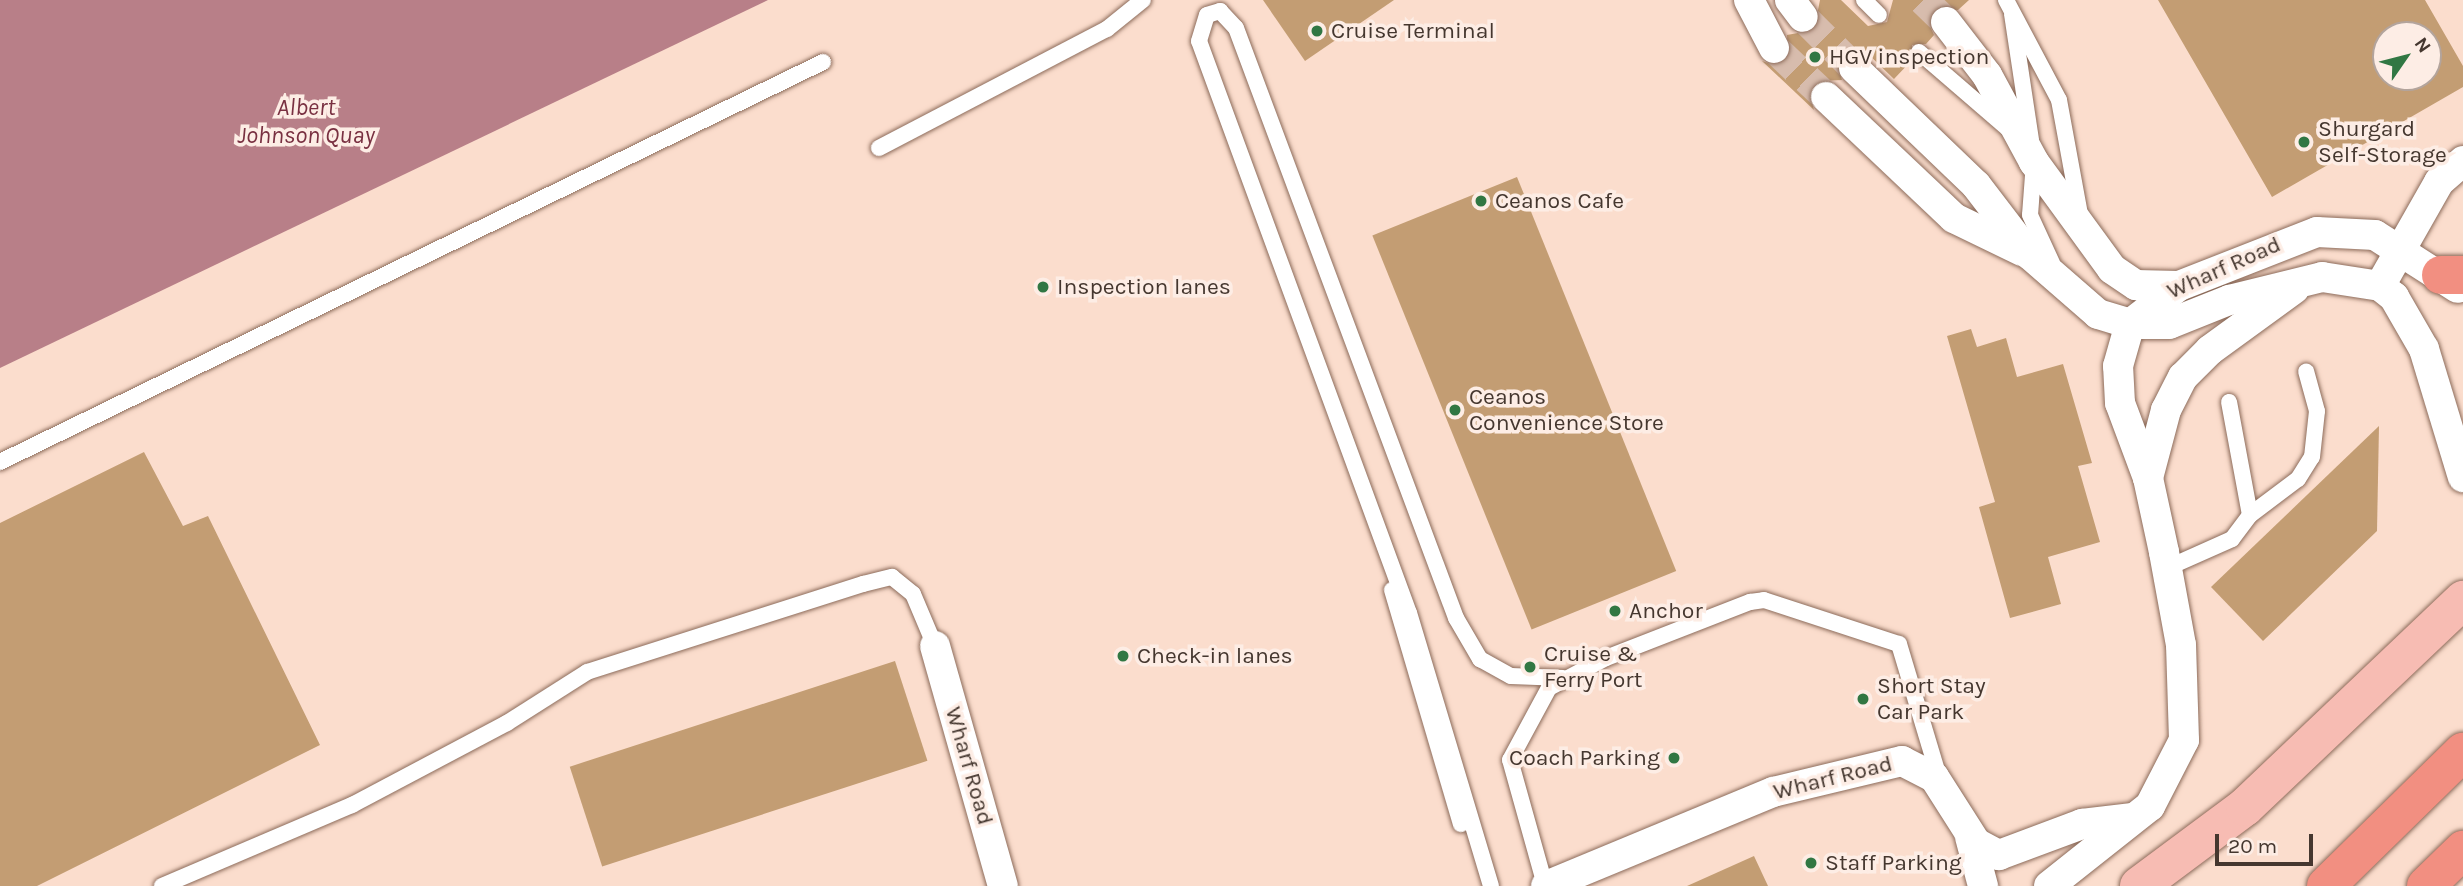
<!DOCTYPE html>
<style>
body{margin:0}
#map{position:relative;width:2463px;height:886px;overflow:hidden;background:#fbddcd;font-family:Karla,sans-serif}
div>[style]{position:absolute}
.water>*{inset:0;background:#b87f88}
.building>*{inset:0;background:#c39d73;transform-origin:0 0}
.minor-tunnel>*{height:30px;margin-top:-15px;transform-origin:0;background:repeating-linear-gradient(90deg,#d7bcad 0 30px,transparent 0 45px)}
.roads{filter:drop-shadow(0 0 2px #8c6b5a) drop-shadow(0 0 2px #8c6b5a)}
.service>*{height:16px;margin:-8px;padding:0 8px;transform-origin:8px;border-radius:8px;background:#fff}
.minor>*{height:30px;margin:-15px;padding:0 15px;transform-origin:15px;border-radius:15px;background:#fff}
.primary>*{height:38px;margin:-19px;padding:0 19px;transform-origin:19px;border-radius:19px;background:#f7bcb3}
.motorway>*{height:38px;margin:-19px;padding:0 19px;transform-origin:19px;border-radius:19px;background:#f28f81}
.dots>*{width:19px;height:19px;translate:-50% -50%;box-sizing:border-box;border:4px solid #fdede5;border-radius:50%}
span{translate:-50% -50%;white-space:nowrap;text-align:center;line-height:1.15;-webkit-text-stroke:7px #fdede5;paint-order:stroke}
.poi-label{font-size:23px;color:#45372f}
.left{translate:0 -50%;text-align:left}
.right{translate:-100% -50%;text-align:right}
.street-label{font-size:23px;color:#45372f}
.water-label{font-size:24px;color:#793041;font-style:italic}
.north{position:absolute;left:2372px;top:21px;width:70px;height:70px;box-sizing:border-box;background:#fdede5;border:2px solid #b3a49c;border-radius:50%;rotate:55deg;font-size:19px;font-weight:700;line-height:28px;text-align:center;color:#45372f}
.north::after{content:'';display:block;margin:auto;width:24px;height:32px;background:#317743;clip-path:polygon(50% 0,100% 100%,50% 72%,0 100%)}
.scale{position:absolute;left:2215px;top:834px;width:98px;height:32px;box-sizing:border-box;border:4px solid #45372f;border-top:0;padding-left:9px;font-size:21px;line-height:24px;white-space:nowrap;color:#45372f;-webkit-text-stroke:5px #fdede5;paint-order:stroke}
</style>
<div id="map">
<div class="water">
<i style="clip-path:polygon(0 0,768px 0,0 368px)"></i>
</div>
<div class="building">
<i style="clip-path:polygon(1263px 0,1394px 0,1305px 61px)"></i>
<i style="clip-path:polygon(1820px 0,1841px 0,1868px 26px,1887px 22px,1893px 0,1969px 0,1958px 10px,1935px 9px,1929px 24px,1934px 35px,1926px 44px,1912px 45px,1912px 60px,1894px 79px,1867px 53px,1842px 55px,1837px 65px,1842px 80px,1820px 81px,1809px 92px,1814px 110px,1762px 61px,1774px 65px,1788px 58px,1787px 35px,1814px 30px)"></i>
<i style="clip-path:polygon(evenodd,2158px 0,2425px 0,2463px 66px,2463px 87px,2272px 197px,2158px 0,2386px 35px,2428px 35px,2428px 77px,2386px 77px,2386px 35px)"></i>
<i style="left:1517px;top:177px;width:425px;height:156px;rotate:68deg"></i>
<i style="clip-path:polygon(1971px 329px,1977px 347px,2006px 338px,2017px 377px,2063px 364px,2092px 463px,2078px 466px,2100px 542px,2048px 557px,2061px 604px,2010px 618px,1979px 507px,1995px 502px,1947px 336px)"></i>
<i style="clip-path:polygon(2379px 426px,2377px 531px,2263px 641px,2211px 587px)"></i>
<i style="clip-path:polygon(144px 452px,183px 526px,208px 516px,320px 745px,37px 886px,0 886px,0 523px)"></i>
<i style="left:895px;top:661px;width:105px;height:342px;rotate:72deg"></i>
<i style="clip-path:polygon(1754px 856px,1768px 886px,1687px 886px)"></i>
</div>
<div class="minor-tunnel">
<i style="left:1923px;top:0;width:32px;rotate:44deg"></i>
<i style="left:1803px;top:17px;width:72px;rotate:45deg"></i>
<i style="left:1774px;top:48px;width:71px;rotate:43.3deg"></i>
</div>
<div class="roads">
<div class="service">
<i style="left:1864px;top:0;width:21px;rotate:45deg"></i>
<i style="left:2006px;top:0;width:113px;rotate:62.1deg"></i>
<i style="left:2059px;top:100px;width:122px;rotate:79.6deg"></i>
<i style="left:2012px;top:14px;width:127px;rotate:81.4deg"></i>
<i style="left:1919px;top:52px;width:116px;rotate:40.8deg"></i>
<i style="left:879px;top:148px;width:257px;rotate:-27.6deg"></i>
<i style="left:1107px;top:29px;width:46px;rotate:-38.9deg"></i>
<i style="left:2034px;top:162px;width:53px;rotate:94.3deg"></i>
<i style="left:2030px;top:215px;width:53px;rotate:65.4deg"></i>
<i style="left:0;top:462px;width:915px;rotate:-25.92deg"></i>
<i style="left:2250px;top:515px;width:60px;rotate:-36.9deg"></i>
<i style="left:2298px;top:479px;width:26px;rotate:-58deg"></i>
<i style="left:2312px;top:457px;width:46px;rotate:-83.8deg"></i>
<i style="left:2317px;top:411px;width:41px;rotate:-105.4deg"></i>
<i style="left:2167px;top:568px;width:71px;rotate:-24deg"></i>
<i style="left:2232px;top:539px;width:30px;rotate:-53deg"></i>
<i style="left:2250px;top:515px;width:115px;rotate:-100.5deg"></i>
<i style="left:1392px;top:590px;width:244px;rotate:73.6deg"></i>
<i style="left:1545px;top:885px;width:130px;rotate:-105.6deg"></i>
<i style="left:1510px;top:760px;width:82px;rotate:-61.6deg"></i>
<i style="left:1549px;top:688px;width:64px;rotate:-27.8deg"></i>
<i style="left:1606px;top:658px;width:155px;rotate:-21.3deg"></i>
<i style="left:1750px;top:602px;width:14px;rotate:-8deg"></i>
<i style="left:1764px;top:600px;width:142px;rotate:18.1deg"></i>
<i style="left:1899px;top:644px;width:143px;rotate:73.3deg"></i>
<i style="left:162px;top:886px;width:207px;rotate:-23.1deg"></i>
<i style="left:352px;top:805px;width:175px;rotate:-27.9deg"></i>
<i style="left:507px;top:723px;width:95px;rotate:-32.5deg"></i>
<i style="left:587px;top:672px;width:290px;rotate:-17.7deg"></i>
<i style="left:863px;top:584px;width:30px;rotate:-14deg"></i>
<i style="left:892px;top:577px;width:27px;rotate:39deg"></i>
<i style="left:913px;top:594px;width:56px;rotate:67.1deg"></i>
<i style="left:1491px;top:886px;width:285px;rotate:-106.7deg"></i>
<i style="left:1409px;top:613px;width:609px;rotate:-110.16deg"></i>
<i style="left:1199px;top:41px;width:27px;rotate:-73deg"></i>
<i style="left:1207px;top:15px;width:14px;rotate:-17deg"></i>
<i style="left:1220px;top:11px;width:23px;rotate:47deg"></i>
<i style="left:1236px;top:28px;width:630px;rotate:69.55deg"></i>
<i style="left:1456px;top:618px;width:48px;rotate:59.7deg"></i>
<i style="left:1480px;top:659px;width:35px;rotate:29deg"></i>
<i style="left:1511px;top:676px;width:52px;rotate:2.2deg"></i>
</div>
<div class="minor">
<i style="left:1749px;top:0;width:54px;rotate:62.5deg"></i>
<i style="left:1790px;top:0;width:21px;rotate:53deg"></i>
<i style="left:1946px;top:22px;width:67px;rotate:52.3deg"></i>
<i style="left:1987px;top:75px;width:99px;rotate:61.6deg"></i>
<i style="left:2034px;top:162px;width:132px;rotate:53.9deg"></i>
<i style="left:2112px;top:269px;width:29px;rotate:34deg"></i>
<i style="left:2136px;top:285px;width:42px;rotate:1.4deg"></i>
<i style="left:1854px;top:68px;width:169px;rotate:43.8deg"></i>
<i style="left:1976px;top:185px;width:87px;rotate:52.5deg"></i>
<i style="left:2029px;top:254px;width:91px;rotate:41deg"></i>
<i style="left:2098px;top:314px;width:34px;rotate:17deg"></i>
<i style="left:2130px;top:324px;width:39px"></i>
<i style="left:2169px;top:324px;width:65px;rotate:-21.8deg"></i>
<i style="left:2229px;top:300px;width:96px;rotate:-13.9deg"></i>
<i style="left:2322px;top:277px;width:59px;rotate:8.8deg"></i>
<i style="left:2380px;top:286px;width:18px;rotate:38deg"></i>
<i style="left:2394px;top:297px;width:60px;rotate:60deg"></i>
<i style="left:2424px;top:349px;width:134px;rotate:73.1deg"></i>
<i style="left:1826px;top:97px;width:176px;rotate:43.4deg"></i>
<i style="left:1954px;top:218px;width:76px;rotate:25.9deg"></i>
<i style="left:2380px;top:286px;width:120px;rotate:-60.4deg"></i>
<i style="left:2439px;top:182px;width:32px;rotate:-41deg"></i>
<i style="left:2148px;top:478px;width:70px;rotate:-75.2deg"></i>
<i style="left:2166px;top:410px;width:37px;rotate:-63deg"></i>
<i style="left:2183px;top:377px;width:38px;rotate:-45deg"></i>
<i style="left:2210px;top:350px;width:104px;rotate:-36deg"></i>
<i style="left:935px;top:646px;width:249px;rotate:74.2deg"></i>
<i style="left:1970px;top:837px;width:51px;rotate:75.1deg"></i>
<i style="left:1546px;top:886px;width:246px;rotate:-22.5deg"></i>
<i style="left:1773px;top:792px;width:133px;rotate:-13.5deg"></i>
<i style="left:1902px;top:761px;width:36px;rotate:27deg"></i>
<i style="left:1934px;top:777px;width:78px;rotate:57.5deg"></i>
<i style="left:1976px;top:843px;width:26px;rotate:28deg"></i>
<i style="left:1999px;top:855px;width:89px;rotate:-20.5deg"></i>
<i style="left:2082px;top:824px;width:49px;rotate:-7deg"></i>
<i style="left:2049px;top:886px;width:129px;rotate:-38.4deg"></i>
<i style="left:2150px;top:806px;width:74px;rotate:-62.7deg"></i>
<i style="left:2184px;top:740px;width:95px;rotate:-91.8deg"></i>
<i style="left:2181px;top:645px;width:95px;rotate:-100.4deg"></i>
<i style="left:2164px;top:552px;width:76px;rotate:-102.2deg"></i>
<i style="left:2148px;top:478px;width:80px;rotate:-110.5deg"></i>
<i style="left:2120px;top:403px;width:37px;rotate:-93deg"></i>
<i style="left:2118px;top:366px;width:44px;rotate:-74.1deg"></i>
<i style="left:2130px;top:324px;width:62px;rotate:-37.8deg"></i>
<i style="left:2179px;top:286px;width:148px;rotate:-21.4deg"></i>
<i style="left:2317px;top:232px;width:58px;rotate:3deg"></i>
<i style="left:2375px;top:235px;width:98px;rotate:32.6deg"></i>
</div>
<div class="primary">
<i style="left:2139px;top:886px;width:132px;rotate:-36.7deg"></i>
<i style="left:2245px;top:807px;width:301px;rotate:-43.5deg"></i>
</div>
<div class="motorway">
<i style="left:2441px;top:275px;width:22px"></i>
<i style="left:2326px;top:886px;width:192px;rotate:-44.4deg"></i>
<i style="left:2426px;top:886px;width:52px;rotate:-44.2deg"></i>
</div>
</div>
<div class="dots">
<i style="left:1317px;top:31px;background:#317743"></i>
<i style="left:1815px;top:57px;background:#317743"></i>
<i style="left:2304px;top:142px;background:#317743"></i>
<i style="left:1481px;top:201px;background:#317743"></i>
<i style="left:1043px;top:287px;background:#317743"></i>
<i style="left:1455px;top:410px;background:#317743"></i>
<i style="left:1615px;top:611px;background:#317743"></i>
<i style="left:1123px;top:656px;background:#317743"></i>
<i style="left:1530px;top:667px;background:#317743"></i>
<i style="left:1863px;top:699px;background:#317743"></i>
<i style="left:1674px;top:758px;background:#317743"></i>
<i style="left:1811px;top:863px;background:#317743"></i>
</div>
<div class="poi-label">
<span class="left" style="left:1331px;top:31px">Cruise Terminal</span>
<span class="left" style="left:1829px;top:57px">HGV inspection</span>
<span class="left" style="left:2318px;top:142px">Shurgard<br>Self-Storage</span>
<span class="left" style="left:1495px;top:201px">Ceanos Cafe</span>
<span class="left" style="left:1057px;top:287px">Inspection lanes</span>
<span class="left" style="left:1469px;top:410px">Ceanos<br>Convenience Store</span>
<span class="left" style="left:1629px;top:611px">Anchor</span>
<span class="left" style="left:1544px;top:667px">Cruise &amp;<br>Ferry Port</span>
<span class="left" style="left:1137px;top:656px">Check-in lanes</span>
<span class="left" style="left:1877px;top:699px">Short Stay<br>Car Park</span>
<span class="right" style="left:1660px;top:758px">Coach Parking</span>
<span class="left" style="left:1825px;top:863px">Staff Parking</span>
</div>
<div class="street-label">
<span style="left:2224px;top:268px;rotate:-24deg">Wharf Road</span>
<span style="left:969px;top:766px;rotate:74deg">Wharf Road</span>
<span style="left:1833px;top:778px;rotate:-14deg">Wharf Road</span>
</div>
<div class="water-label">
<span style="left:306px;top:122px">Albert<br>Johnson Quay</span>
</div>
<div class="north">N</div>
<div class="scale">20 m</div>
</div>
